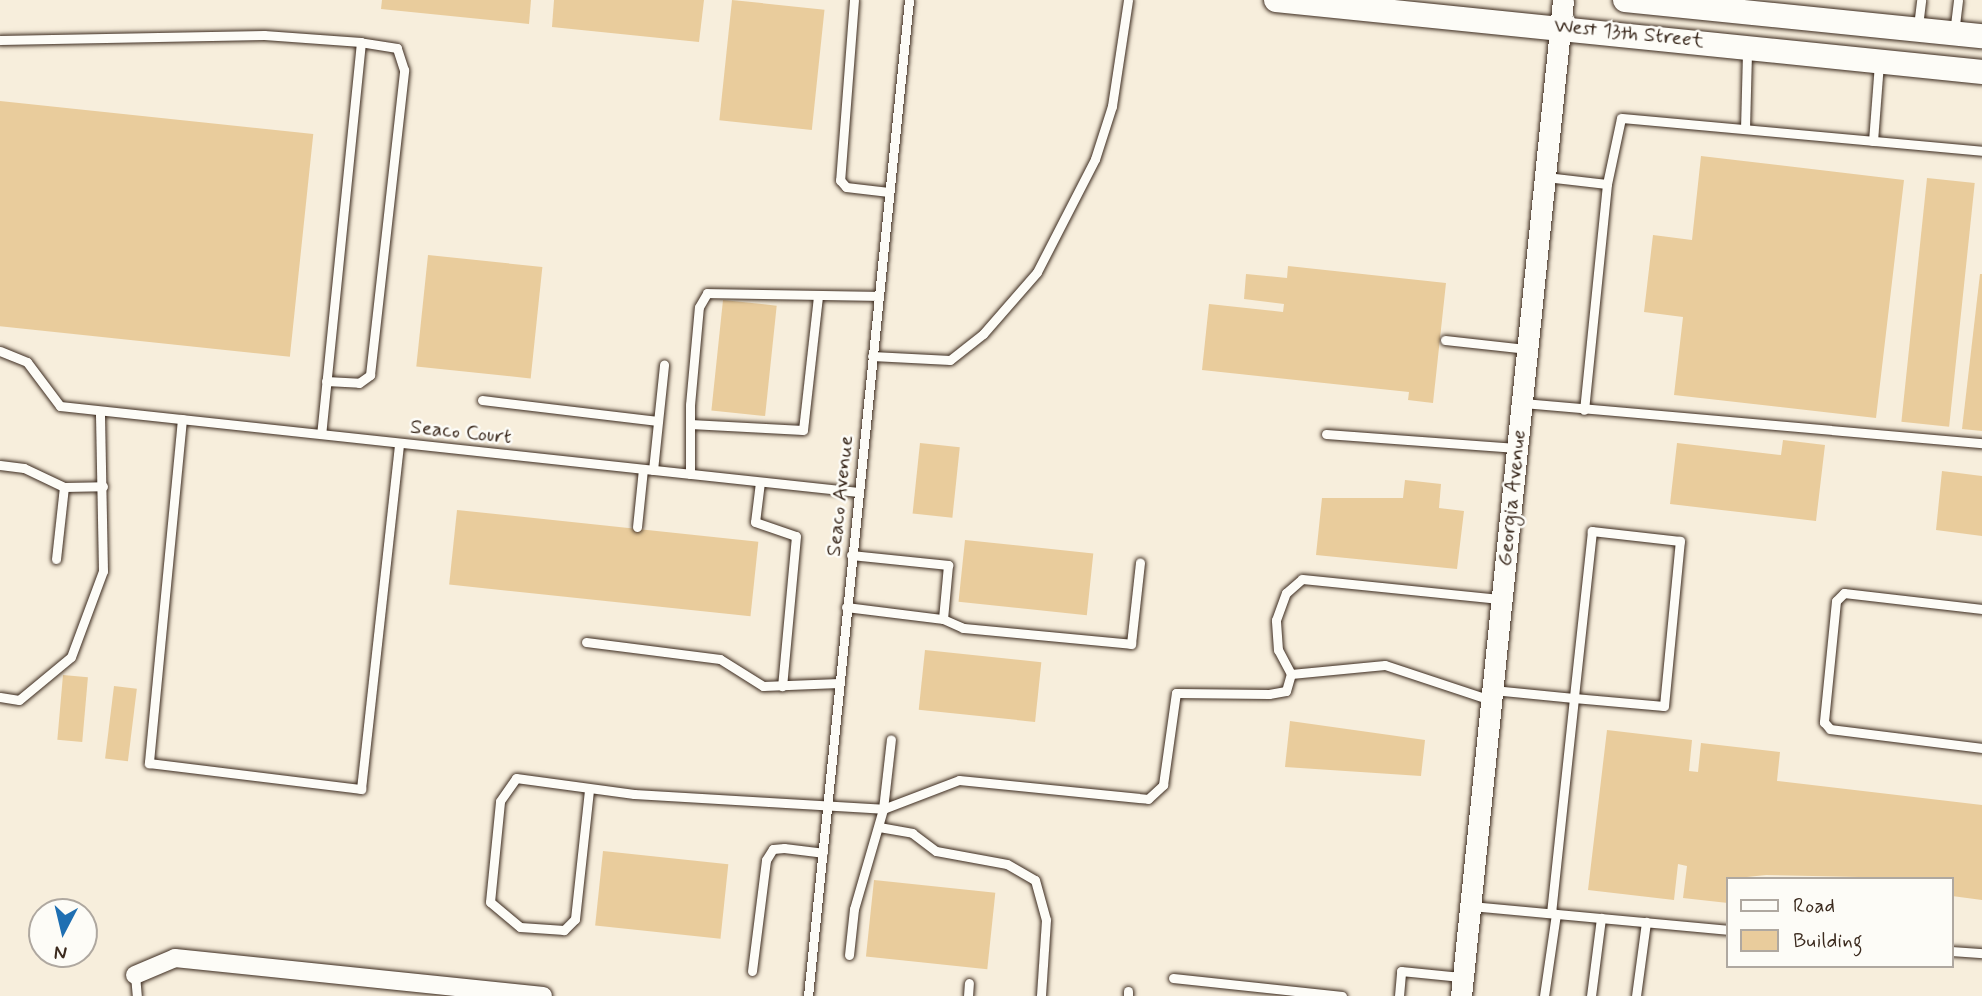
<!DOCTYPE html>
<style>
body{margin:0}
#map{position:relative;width:1982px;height:996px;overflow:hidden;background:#fdfcf7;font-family:Mynerve,sans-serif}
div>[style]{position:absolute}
.built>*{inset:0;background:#f7eedc}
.building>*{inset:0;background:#e9cc9c;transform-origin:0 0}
.roads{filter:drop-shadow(0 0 2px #3b2a1e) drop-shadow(0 0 2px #3b2a1e)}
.service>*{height:9px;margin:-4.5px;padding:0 4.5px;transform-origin:4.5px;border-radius:4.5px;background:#fdfcf7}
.minor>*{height:18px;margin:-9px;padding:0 9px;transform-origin:9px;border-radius:9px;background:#fdfcf7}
.tertiary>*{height:21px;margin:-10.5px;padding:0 10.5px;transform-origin:10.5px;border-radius:10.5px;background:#fdfcf7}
.secondary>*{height:24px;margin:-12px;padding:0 12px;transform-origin:12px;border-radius:12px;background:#fdfcf7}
span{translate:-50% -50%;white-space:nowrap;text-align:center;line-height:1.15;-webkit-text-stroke:5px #fdfcf7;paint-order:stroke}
.street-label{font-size:21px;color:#3b2a1e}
.legend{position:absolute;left:1726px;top:877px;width:228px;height:91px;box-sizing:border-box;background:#fdfcf7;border:2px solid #afa8a0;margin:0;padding:9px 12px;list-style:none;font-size:21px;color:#3b2a1e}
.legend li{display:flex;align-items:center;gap:14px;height:35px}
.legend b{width:35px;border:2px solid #afa8a0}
.north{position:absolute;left:28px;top:898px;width:70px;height:70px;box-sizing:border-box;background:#fdfcf7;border:2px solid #afa8a0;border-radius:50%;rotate:187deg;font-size:19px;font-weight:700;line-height:28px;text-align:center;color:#3b2a1e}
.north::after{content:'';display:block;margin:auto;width:24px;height:32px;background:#1f6fb2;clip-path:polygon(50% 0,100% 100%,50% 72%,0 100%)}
</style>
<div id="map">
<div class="built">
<i style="clip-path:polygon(evenodd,0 0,1982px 0,1982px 996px,0 996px,0 0,1728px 879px,1952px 879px,1952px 966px,1728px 966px,1728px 879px,0 0,42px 912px,84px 912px,84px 954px,42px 954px,42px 912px)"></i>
</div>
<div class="building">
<i style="clip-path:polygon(382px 0,531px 0,529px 24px,381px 9px)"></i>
<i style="clip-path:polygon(554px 0,704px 0,699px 42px,552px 27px)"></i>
<i style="left:732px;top:0;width:93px;height:121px;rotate:6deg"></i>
<i style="left:0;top:101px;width:315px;height:224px;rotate:6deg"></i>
<i style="clip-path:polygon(1701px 156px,1904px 180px,1876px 418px,1674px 395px,1683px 317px,1644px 312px,1653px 235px,1692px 240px)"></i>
<i style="left:1927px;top:178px;width:48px;height:245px;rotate:6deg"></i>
<i style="left:428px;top:255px;width:115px;height:112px;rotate:6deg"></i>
<i style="clip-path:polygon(1288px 266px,1446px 283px,1433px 403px,1408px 400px,1409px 392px,1202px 370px,1209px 304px,1283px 312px,1284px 304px,1244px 299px,1246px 274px,1287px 278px)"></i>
<i style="clip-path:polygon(1980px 274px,1982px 274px,1982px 431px,1962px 429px)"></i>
<i style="left:723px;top:300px;width:54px;height:111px;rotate:6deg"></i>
<i style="clip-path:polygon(1783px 440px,1825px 445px,1816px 521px,1670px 504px,1677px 443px,1781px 455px)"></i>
<i style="left:920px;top:443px;width:40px;height:71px;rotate:6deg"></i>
<i style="clip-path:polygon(1942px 471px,1982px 476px,1982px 536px,1936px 530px)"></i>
<i style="clip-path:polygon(1405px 480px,1441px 484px,1439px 508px,1464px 511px,1457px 569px,1316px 555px,1322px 498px,1403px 498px)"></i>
<i style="left:457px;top:510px;width:303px;height:75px;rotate:6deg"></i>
<i style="left:965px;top:540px;width:129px;height:62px;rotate:6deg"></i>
<i style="left:925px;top:650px;width:117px;height:60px;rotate:6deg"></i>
<i style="left:63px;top:675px;width:25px;height:65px;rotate:5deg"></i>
<i style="left:114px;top:686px;width:23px;height:73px;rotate:7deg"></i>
<i style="clip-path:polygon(1290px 721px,1425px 740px,1421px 776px,1285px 767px)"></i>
<i style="clip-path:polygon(1607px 730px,1692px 740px,1689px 771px,1698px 772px,1701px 743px,1780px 752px,1777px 781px,1982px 805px,1982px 900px,1952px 896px,1952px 879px,1766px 875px,1728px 879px,1728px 903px,1683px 898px,1687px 866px,1678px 864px,1674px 900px,1588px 890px)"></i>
<i style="left:603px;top:851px;width:126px;height:75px;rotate:6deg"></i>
<i style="left:874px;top:880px;width:122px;height:77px;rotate:6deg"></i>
</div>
<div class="roads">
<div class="service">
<i style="left:854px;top:0;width:181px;rotate:94.4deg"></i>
<i style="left:840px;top:180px;width:9px;rotate:49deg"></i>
<i style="left:846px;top:187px;width:43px;rotate:6.6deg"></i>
<i style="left:1918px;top:26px;width:26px;rotate:-83deg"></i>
<i style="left:1954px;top:33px;width:33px;rotate:-83deg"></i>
<i style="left:0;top:40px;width:264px;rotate:-1.1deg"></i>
<i style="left:264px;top:35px;width:97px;rotate:4.1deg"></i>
<i style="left:361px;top:42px;width:394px;rotate:95.8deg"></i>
<i style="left:1745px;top:129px;width:78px;rotate:-88.5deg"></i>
<i style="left:1873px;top:141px;width:78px;rotate:-85.6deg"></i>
<i style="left:1546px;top:177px;width:61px;rotate:6.5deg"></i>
<i style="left:1607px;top:184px;width:227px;rotate:95.8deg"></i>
<i style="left:1607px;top:184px;width:67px;rotate:-78deg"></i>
<i style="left:1621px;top:118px;width:363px;rotate:5.2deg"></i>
<i style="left:1445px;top:340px;width:81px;rotate:6.3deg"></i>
<i style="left:0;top:351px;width:29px;rotate:22deg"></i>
<i style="left:27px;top:362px;width:55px;rotate:53.1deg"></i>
<i style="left:60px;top:406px;width:803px;rotate:6.15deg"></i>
<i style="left:872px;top:356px;width:78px;rotate:2.9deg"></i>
<i style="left:950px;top:360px;width:42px;rotate:-38.2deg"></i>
<i style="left:983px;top:334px;width:82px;rotate:-48.9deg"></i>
<i style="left:1037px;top:272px;width:127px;rotate:-62.8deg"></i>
<i style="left:1095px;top:159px;width:56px;rotate:-72.2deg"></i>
<i style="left:1112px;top:106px;width:107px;rotate:-81.4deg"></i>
<i style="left:326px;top:381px;width:33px;rotate:3deg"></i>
<i style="left:359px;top:383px;width:14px;rotate:-36deg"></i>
<i style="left:370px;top:375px;width:307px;rotate:-83.6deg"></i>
<i style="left:404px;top:70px;width:23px;rotate:-108deg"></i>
<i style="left:397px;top:48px;width:36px;rotate:-171deg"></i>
<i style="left:482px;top:400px;width:177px;rotate:6.8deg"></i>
<i style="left:1523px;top:403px;width:461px;rotate:5deg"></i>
<i style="left:182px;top:419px;width:346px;rotate:95.5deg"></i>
<i style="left:149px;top:763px;width:214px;rotate:7deg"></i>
<i style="left:361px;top:789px;width:348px;rotate:-83.7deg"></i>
<i style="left:690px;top:424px;width:113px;rotate:3deg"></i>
<i style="left:803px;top:430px;width:135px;rotate:-83.6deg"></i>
<i style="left:1326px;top:434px;width:191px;rotate:4.2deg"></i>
<i style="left:0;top:465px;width:24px;rotate:7deg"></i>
<i style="left:24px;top:468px;width:44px;rotate:25.4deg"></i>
<i style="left:64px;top:487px;width:39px;rotate:-1deg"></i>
<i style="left:653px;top:470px;width:106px;rotate:-84deg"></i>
<i style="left:690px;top:474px;width:69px;rotate:-90deg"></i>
<i style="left:690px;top:405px;width:98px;rotate:-84.8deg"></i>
<i style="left:699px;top:307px;width:16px;rotate:-60deg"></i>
<i style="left:707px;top:293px;width:171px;rotate:1deg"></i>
<i style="left:760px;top:482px;width:40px;rotate:97.1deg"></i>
<i style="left:755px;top:522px;width:43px;rotate:18.9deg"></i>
<i style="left:796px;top:536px;width:151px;rotate:95.3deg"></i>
<i style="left:637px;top:527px;width:58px;rotate:-84.1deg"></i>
<i style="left:851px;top:555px;width:98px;rotate:5.9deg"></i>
<i style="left:948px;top:565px;width:54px;rotate:95.3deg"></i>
<i style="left:56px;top:559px;width:72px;rotate:-83.7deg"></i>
<i style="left:846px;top:607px;width:98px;rotate:7.1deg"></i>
<i style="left:943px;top:619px;width:22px;rotate:24deg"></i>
<i style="left:963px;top:628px;width:169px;rotate:5.4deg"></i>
<i style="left:1131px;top:644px;width:82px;rotate:-83.7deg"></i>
<i style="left:1982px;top:609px;width:139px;rotate:-173.4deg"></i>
<i style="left:1844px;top:593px;width:11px;rotate:135deg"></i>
<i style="left:1836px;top:601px;width:122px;rotate:95.7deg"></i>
<i style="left:1824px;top:722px;width:9px;rotate:49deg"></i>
<i style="left:1830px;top:729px;width:153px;rotate:7.1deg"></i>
<i style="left:586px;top:642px;width:135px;rotate:7.2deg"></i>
<i style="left:720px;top:659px;width:51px;rotate:32.1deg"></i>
<i style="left:763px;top:686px;width:76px;rotate:-2.3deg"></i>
<i style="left:1291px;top:674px;width:27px;rotate:-118deg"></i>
<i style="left:1278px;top:650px;width:30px;rotate:-94deg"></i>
<i style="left:1276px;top:620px;width:29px;rotate:-70deg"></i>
<i style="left:1286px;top:593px;width:21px;rotate:-41deg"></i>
<i style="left:1302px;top:579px;width:199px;rotate:5.8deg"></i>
<i style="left:1493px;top:690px;width:81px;rotate:5.6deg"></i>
<i style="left:1574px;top:698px;width:90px;rotate:5.1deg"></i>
<i style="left:1664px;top:706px;width:166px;rotate:-84.5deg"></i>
<i style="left:1680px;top:541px;width:89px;rotate:-173.5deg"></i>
<i style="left:1592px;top:531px;width:168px;rotate:96.2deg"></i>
<i style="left:1574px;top:698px;width:216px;rotate:96.1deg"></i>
<i style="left:0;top:697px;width:19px;rotate:9deg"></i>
<i style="left:19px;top:700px;width:67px;rotate:-39.6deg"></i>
<i style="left:71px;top:657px;width:92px;rotate:-69.6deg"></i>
<i style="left:103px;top:571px;width:160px;rotate:-91.1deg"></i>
<i style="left:589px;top:790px;width:130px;rotate:96.2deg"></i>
<i style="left:575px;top:919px;width:16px;rotate:135deg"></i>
<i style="left:564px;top:930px;width:44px;rotate:-176.1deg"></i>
<i style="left:520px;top:927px;width:39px;rotate:-140deg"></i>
<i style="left:490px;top:902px;width:101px;rotate:-84.3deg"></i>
<i style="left:500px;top:801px;width:28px;rotate:-55deg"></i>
<i style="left:516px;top:778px;width:119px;rotate:7.7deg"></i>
<i style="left:634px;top:794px;width:249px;rotate:3.4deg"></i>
<i style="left:883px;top:809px;width:81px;rotate:-20.9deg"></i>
<i style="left:959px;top:780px;width:190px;rotate:5.7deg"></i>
<i style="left:1148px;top:799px;width:21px;rotate:-43deg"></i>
<i style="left:1163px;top:785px;width:93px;rotate:-82deg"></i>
<i style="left:1176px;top:693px;width:93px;rotate:0.6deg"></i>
<i style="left:1269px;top:694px;width:17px;rotate:-10deg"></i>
<i style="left:1286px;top:691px;width:18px;rotate:-74deg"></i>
<i style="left:1291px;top:674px;width:94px;rotate:-5.5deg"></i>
<i style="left:1385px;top:665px;width:112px;rotate:18.3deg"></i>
<i style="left:879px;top:827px;width:34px;rotate:10deg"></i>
<i style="left:912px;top:833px;width:30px;rotate:37deg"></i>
<i style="left:936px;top:851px;width:72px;rotate:10.4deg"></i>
<i style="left:1007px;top:864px;width:32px;rotate:30deg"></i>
<i style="left:1035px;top:880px;width:41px;rotate:74.6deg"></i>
<i style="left:1046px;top:920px;width:76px;rotate:93.8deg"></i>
<i style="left:1470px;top:906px;width:259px;rotate:5.3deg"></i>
<i style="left:1952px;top:951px;width:30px;rotate:4deg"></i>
<i style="left:849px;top:955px;width:46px;rotate:-83.8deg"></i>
<i style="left:854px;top:909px;width:104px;rotate:-73.8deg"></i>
<i style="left:883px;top:809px;width:70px;rotate:-83.5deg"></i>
<i style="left:752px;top:971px;width:112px;rotate:-82.8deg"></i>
<i style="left:766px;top:860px;width:13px;rotate:-58deg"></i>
<i style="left:773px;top:849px;width:11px;rotate:-5deg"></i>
<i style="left:784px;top:848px;width:39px;rotate:7deg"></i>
<i style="left:135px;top:975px;width:21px;rotate:85deg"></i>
<i style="left:1173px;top:978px;width:170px;rotate:6.1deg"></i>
<i style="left:808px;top:996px;width:1001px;rotate:-84.21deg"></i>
<i style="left:968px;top:996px;width:13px;rotate:-86deg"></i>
<i style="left:1128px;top:996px;width:5px;rotate:-90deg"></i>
<i style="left:1399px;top:996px;width:25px;rotate:-85deg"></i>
<i style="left:1401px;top:971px;width:60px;rotate:5.7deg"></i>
<i style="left:1544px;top:996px;width:83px;rotate:-81.7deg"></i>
<i style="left:1591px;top:996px;width:79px;rotate:-82.7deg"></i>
<i style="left:1636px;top:996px;width:75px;rotate:-82.3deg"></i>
</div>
<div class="minor">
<i style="left:135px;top:975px;width:43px;rotate:-23deg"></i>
<i style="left:175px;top:958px;width:370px;rotate:5.9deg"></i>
</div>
<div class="tertiary">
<i style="left:1461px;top:996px;width:1001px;rotate:-84.15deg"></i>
</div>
<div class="secondary">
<i style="left:1276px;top:0;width:710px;rotate:5.82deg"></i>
<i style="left:1625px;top:0;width:359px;rotate:5.8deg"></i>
</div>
</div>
<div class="street-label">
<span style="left:1629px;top:33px;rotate:6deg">West 13th Street</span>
<span style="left:461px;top:432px;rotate:6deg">Seaco Court</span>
<span style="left:840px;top:496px;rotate:-84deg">Seaco Avenue</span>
<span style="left:1512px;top:498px;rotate:-84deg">Georgia Avenue</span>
</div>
<ul class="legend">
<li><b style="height:9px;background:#fdfcf7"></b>Road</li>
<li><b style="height:19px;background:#e9cc9c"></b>Building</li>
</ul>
<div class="north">N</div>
</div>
